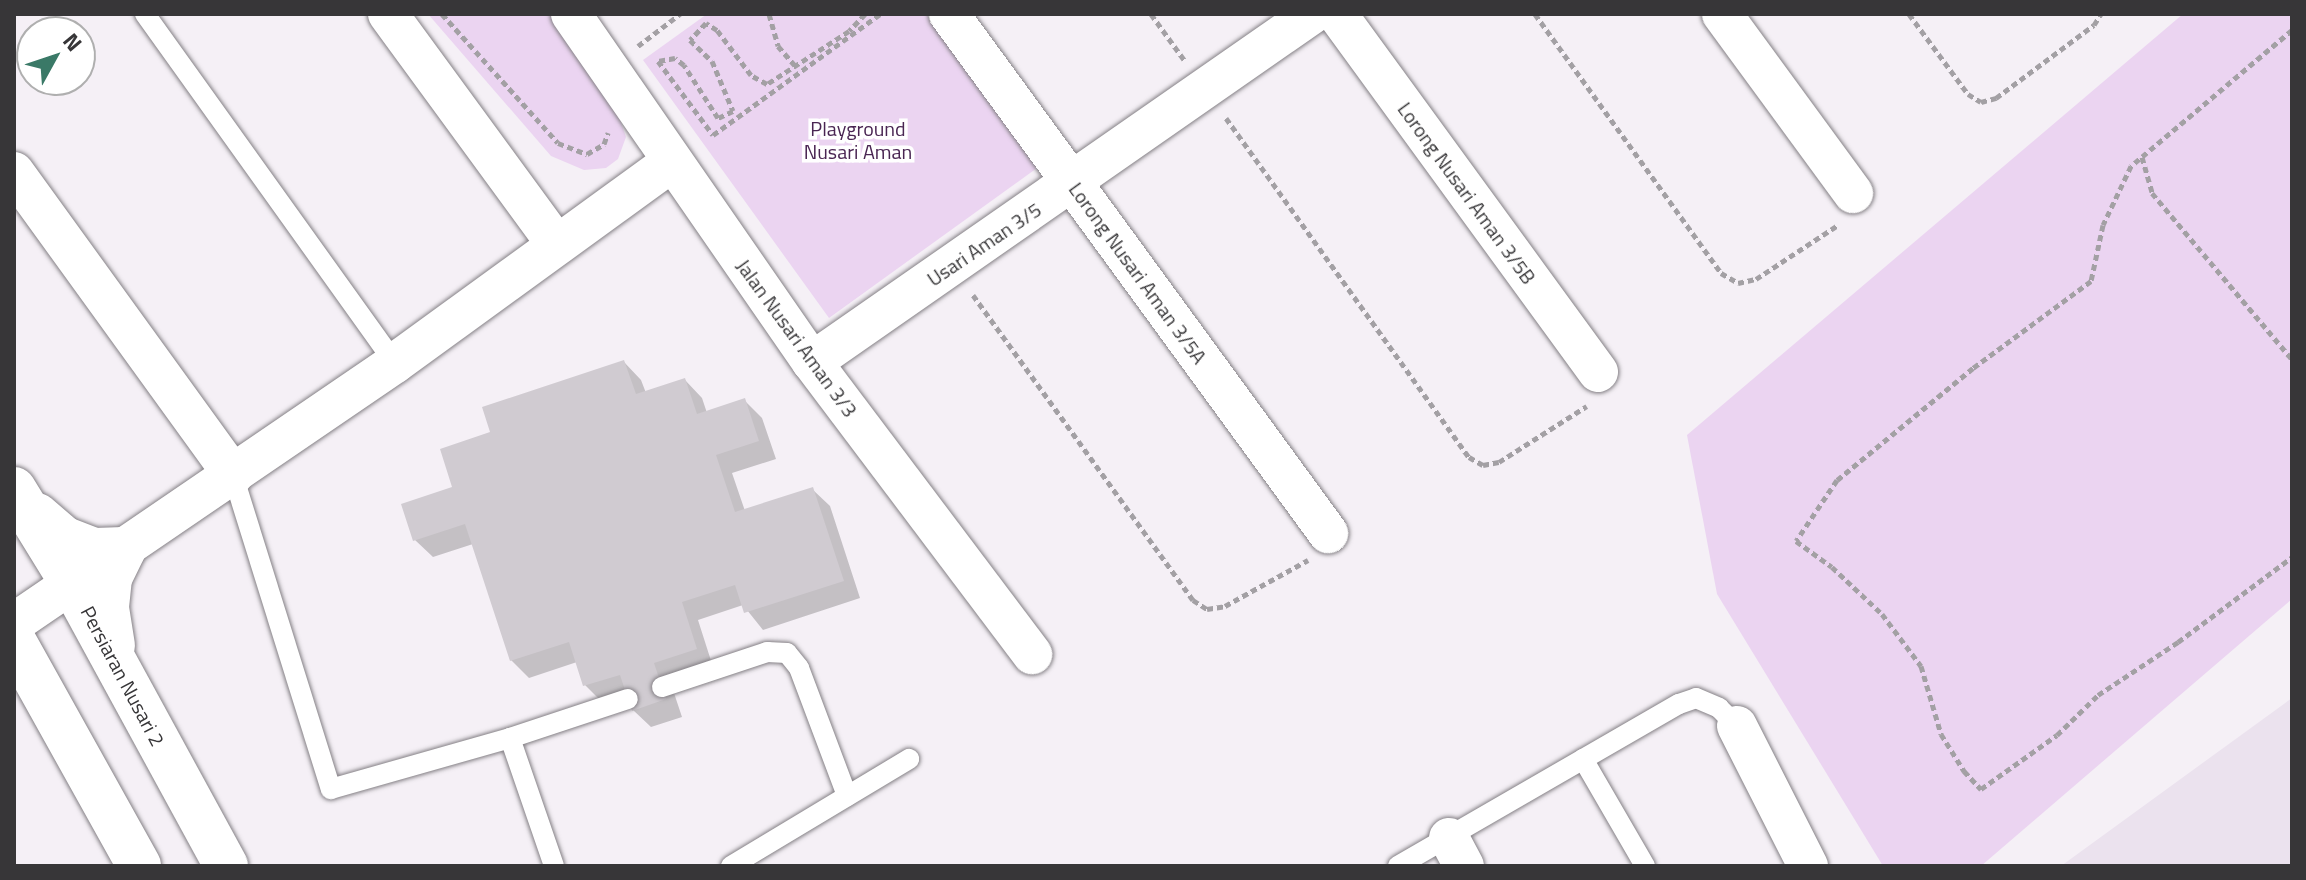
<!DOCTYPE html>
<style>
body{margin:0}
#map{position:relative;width:2306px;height:880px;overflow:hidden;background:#f5f0f6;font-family:"Titillium Web",sans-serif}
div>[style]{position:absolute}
.built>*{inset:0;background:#ebe2ee}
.green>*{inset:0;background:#ebd4f1}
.shadow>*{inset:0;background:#0003}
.building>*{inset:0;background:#d0cbd1}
.path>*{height:5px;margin-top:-2.5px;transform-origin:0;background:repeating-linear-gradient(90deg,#a3a0a4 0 6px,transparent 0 10px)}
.roads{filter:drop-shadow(0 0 2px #848085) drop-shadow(0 0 2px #848085)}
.lane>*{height:20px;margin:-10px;padding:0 10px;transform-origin:10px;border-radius:10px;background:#fff}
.street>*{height:40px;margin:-20px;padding:0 20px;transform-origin:20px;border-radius:20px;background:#fff}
.secondary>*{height:44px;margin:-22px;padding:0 22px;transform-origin:22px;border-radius:22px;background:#fff}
span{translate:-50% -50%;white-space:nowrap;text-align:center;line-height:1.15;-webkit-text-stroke:7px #fff;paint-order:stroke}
.park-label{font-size:20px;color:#492552}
.street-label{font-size:20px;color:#373638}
.frame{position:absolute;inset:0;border:16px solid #373638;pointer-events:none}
.north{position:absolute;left:16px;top:16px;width:80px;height:80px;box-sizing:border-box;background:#fff;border:2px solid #afafaf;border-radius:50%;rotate:50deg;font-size:22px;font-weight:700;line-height:32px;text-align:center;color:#373638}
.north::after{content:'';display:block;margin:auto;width:28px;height:36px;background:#3a7967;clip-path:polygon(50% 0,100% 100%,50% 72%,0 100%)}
</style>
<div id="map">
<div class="built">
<i style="clip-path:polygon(2292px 698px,2292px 866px,2061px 866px)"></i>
</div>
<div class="green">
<i style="clip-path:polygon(428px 14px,551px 14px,618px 114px,626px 137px,618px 159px,606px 168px,584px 170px,551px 156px)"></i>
<i style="clip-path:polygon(707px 14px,926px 14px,1037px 168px,829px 318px,643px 60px)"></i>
<i style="clip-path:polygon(2183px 14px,2292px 14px,2292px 599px,1981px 866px,1883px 866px,1717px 594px,1687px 435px)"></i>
</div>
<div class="shadow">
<i style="clip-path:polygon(624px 362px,641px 380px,646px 393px,685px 380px,702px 398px,707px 413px,745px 401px,762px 418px,776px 459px,732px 473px,745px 511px,812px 489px,830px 506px,860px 598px,763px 630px,743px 605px,698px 620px,713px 667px,670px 681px,682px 717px,651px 727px,633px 710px,628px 695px,603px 703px,585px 685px,577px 662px,529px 678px,511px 660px,473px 544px,433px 557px,415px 540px,493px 433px)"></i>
</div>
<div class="building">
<i style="clip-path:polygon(624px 360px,636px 394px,685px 378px,697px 414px,745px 398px,759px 441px,716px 455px,735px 512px,813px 487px,844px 581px,744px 613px,735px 585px,682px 602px,697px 649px,654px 663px,666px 699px,632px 711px,620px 675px,583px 686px,569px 642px,510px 661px,465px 524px,413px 541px,401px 504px,452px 487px,440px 449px,490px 432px,482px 407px)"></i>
</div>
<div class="path">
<i style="left:442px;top:14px;width:173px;rotate:48deg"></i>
<i style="left:558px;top:143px;width:31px;rotate:21deg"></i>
<i style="left:587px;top:154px;width:20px;rotate:-30deg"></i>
<i style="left:604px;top:144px;width:12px;rotate:-70deg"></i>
<i style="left:769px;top:14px;width:33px;rotate:74deg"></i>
<i style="left:778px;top:46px;width:29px;rotate:49deg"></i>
<i style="left:865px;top:14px;width:23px;rotate:133deg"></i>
<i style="left:849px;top:31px;width:98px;rotate:147.1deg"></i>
<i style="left:767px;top:84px;width:18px;rotate:-151deg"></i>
<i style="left:751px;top:75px;width:56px;rotate:-127.1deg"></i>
<i style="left:717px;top:30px;width:13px;rotate:-148deg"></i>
<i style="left:706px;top:23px;width:23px;rotate:133deg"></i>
<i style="left:690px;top:40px;width:30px;rotate:44deg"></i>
<i style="left:712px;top:61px;width:54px;rotate:67.2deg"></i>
<i style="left:733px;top:111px;width:17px;rotate:155deg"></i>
<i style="left:718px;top:118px;width:63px;rotate:-122.7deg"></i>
<i style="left:684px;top:65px;width:11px;rotate:-142deg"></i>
<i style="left:675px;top:58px;width:17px;rotate:170deg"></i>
<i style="left:658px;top:61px;width:92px;rotate:53.4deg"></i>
<i style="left:713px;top:135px;width:206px;rotate:-35.9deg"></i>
<i style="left:1151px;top:14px;width:58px;rotate:54.1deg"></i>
<i style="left:1535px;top:14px;width:319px;rotate:54.3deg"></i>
<i style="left:1721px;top:273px;width:20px;rotate:30deg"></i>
<i style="left:1738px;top:283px;width:18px;rotate:-13deg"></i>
<i style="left:1756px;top:279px;width:98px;rotate:-33.4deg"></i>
<i style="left:1909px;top:14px;width:99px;rotate:53.6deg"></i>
<i style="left:1968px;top:94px;width:15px;rotate:32deg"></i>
<i style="left:1981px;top:102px;width:16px;rotate:-15deg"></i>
<i style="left:1996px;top:98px;width:122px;rotate:-36.7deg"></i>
<i style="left:2094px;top:25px;width:13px;rotate:-58deg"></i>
<i style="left:2292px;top:30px;width:211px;rotate:139.8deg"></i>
<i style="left:2131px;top:166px;width:65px;rotate:115.4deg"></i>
<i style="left:2103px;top:225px;width:57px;rotate:102.1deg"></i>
<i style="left:2091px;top:281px;width:147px;rotate:143.6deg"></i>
<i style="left:1973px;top:368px;width:176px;rotate:140.5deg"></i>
<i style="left:1837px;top:480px;width:73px;rotate:123.9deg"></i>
<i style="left:1796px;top:541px;width:44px;rotate:35.8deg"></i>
<i style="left:1832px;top:567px;width:69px;rotate:43.2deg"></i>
<i style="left:1882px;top:614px;width:65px;rotate:53.1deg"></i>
<i style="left:1921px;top:666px;width:71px;rotate:73.6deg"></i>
<i style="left:1941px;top:734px;width:44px;rotate:58.1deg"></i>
<i style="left:1964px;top:771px;width:25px;rotate:47deg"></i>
<i style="left:1981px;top:789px;width:93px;rotate:-35.4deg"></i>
<i style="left:2057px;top:735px;width:57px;rotate:-44.3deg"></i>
<i style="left:2098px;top:695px;width:96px;rotate:-33.5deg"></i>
<i style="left:2178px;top:642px;width:142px;rotate:-36.7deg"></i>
<i style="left:638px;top:46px;width:53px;rotate:-37.3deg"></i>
<i style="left:1226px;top:118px;width:417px;rotate:54.4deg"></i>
<i style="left:1469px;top:457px;width:16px;rotate:30deg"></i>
<i style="left:1483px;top:465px;width:16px;rotate:-11deg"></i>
<i style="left:1499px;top:462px;width:104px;rotate:-32.5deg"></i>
<i style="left:2142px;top:157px;width:37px;rotate:74deg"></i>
<i style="left:2152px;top:193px;width:217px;rotate:49.9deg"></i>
<i style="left:973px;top:295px;width:376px;rotate:54.2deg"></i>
<i style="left:1193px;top:600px;width:17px;rotate:33deg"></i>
<i style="left:1207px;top:609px;width:18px;rotate:-9deg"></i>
<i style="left:1225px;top:606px;width:95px;rotate:-29deg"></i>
</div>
<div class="roads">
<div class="lane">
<i style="left:145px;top:14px;width:429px;rotate:54.4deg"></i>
<i style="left:233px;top:475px;width:329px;rotate:72.7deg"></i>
<i style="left:331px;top:789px;width:186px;rotate:-15.9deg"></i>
<i style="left:510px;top:738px;width:124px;rotate:-18.3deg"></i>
<i style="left:662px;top:687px;width:111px;rotate:-18.4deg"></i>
<i style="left:767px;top:652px;width:20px;rotate:3deg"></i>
<i style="left:787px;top:653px;width:19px;rotate:51deg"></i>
<i style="left:799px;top:668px;width:137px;rotate:69.4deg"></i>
<i style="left:510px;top:738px;width:135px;rotate:71deg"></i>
<i style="left:1583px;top:759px;width:124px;rotate:59.9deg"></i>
<i style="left:731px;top:866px;width:208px;rotate:-31deg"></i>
<i style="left:1398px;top:866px;width:324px;rotate:-30deg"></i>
<i style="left:1679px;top:704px;width:18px;rotate:-19deg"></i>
<i style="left:1696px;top:698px;width:25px;rotate:23deg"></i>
<i style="left:1719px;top:708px;width:25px;rotate:45deg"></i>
</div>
<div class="street">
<i style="left:388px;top:14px;width:286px;rotate:53.8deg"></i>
<i style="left:571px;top:14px;width:423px;rotate:55.3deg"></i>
<i style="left:812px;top:362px;width:366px;rotate:53deg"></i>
<i style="left:949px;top:14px;width:643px;rotate:53.86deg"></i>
<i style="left:1337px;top:14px;width:443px;rotate:53.9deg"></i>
<i style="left:1722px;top:14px;width:222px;rotate:53.8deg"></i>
<i style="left:14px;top:172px;width:374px;rotate:54.1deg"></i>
<i style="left:812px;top:362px;width:609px;rotate:-34.84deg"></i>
<i style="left:14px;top:623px;width:461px;rotate:-34.3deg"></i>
<i style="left:395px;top:363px;width:342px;rotate:-36deg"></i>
<i style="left:1737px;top:726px;width:157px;rotate:63.1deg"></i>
<i style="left:1449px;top:838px;width:32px;rotate:62deg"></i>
</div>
<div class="secondary">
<i style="left:14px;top:489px;width:113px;rotate:58.4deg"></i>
<i style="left:73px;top:585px;width:320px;rotate:61.4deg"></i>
<i style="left:37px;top:515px;width:35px;rotate:41deg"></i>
<i style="left:63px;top:538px;width:34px;rotate:21deg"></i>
<i style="left:95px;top:550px;width:29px;rotate:-2deg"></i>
<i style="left:124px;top:549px;width:32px;rotate:116deg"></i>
<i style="left:110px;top:578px;width:30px;rotate:96deg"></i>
<i style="left:107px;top:608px;width:38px;rotate:81deg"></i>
<i style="left:14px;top:641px;width:257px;rotate:60.9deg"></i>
</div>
</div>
<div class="park-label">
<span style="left:858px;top:140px">Playground<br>Nusari Aman</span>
</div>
<div class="street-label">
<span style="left:1467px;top:193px;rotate:54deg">Lorong Nusari Aman 3/5B</span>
<span style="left:984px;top:244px;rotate:-34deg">Usari Aman 3/5</span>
<span style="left:1138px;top:273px;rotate:54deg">Lorong Nusari Aman 3/5A</span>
<span style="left:797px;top:338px;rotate:54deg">Jalan Nusari Aman 3/3</span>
<span style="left:123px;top:676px;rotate:62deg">Persiaran Nusari 2</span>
</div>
<div class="frame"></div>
<div class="north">N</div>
</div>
